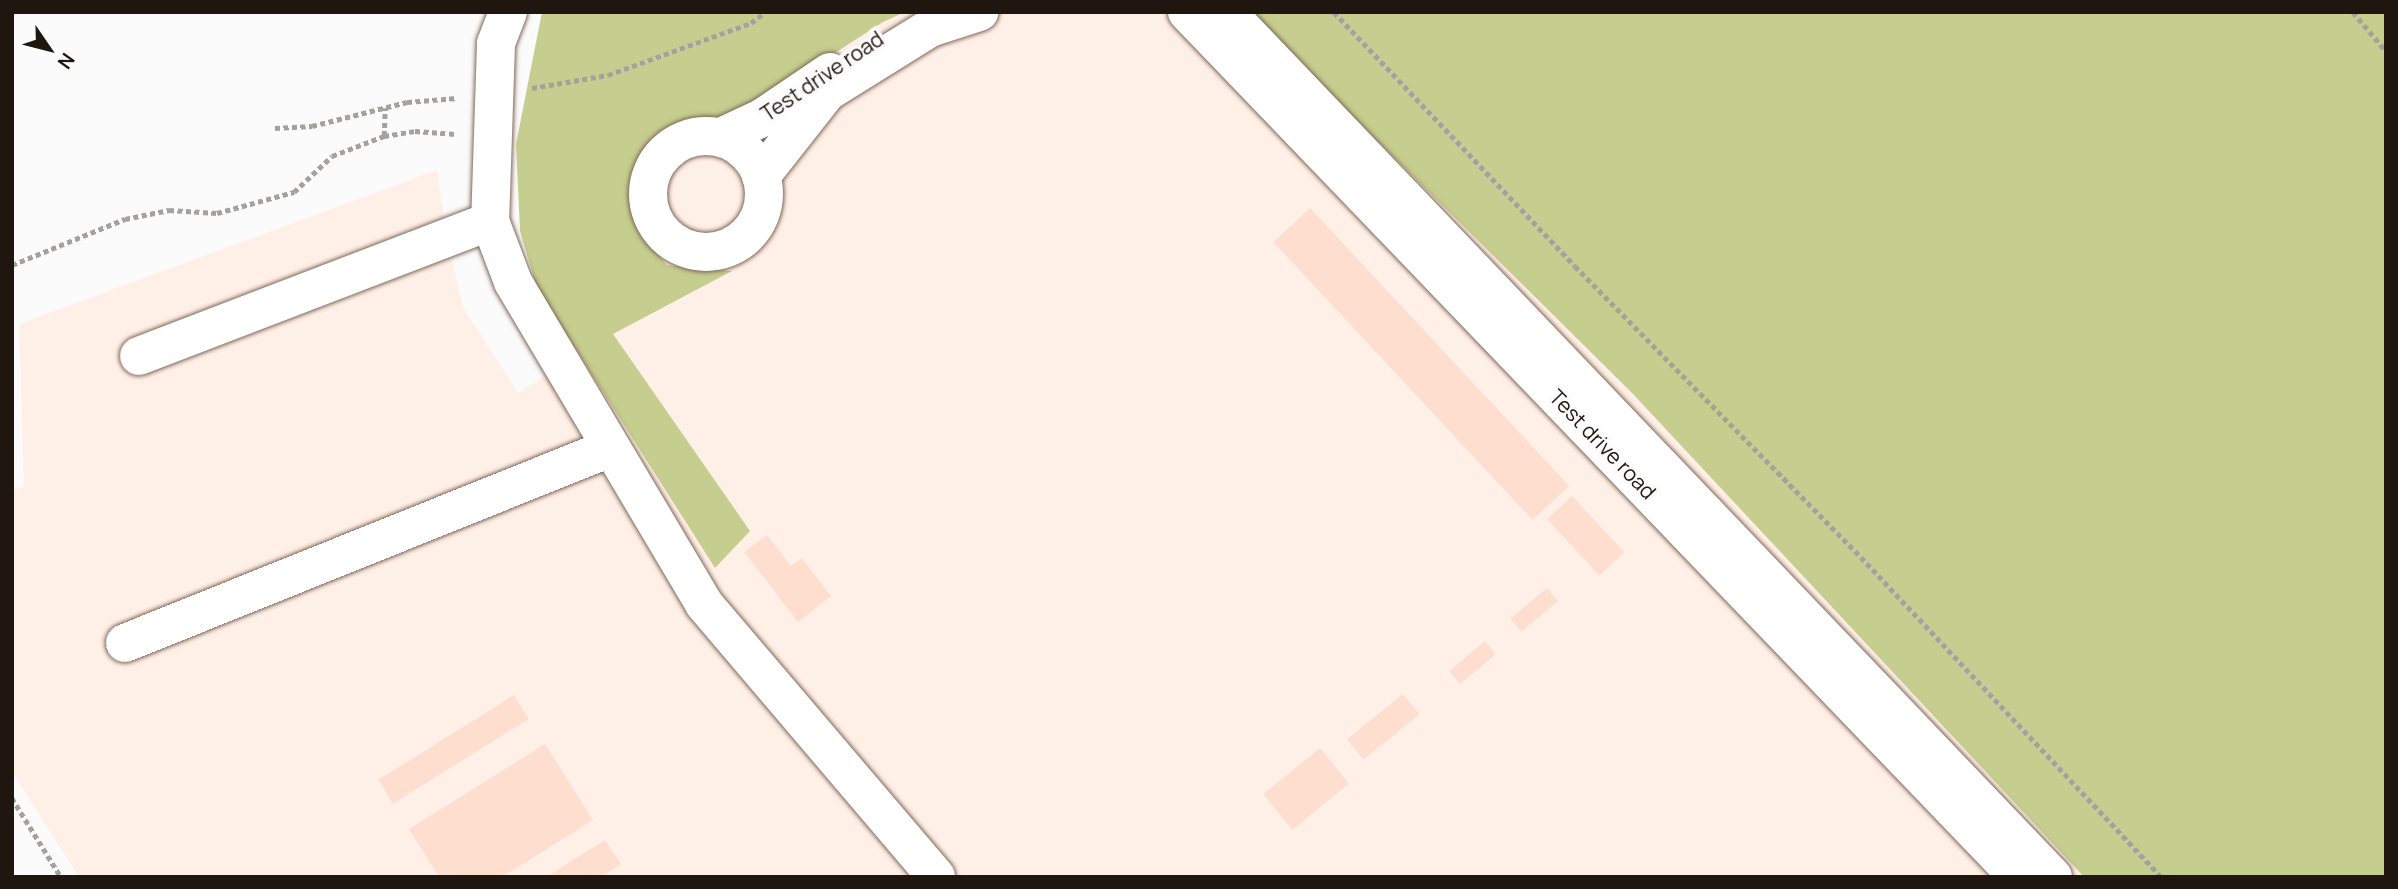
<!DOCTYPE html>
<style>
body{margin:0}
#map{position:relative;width:2398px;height:889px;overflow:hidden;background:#fbfbfb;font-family:Manrope,sans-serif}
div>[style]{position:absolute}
.built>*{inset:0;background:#fff0e7}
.green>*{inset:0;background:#c5ce8e}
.building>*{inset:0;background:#fddecf;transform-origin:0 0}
.path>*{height:4.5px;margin-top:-2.25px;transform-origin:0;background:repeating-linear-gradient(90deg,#a5a19f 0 5px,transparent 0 8.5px)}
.roads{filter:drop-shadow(0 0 2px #816859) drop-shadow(0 0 2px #816859)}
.minor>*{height:38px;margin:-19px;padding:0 19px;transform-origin:19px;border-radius:19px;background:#fff}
.minor>.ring{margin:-19px;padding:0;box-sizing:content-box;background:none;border:38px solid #fff;border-radius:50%}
span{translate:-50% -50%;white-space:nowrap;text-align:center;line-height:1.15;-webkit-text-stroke:7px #fbfbfb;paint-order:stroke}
.street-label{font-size:21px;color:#201610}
.frame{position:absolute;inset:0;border:14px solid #201610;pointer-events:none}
.north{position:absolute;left:14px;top:14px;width:70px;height:70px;-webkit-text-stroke:5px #fbfbfb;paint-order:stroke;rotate:125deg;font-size:19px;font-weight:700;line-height:28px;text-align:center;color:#201610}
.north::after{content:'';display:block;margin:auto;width:24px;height:32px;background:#201610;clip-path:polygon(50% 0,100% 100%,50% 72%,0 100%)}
</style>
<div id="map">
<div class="built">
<i style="clip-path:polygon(905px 12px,1247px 12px,1632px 393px,2084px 877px,79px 877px,12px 772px,12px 491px,24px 486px,19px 324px,437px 170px,447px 239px,463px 307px,518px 393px,613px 333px,731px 272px,667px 265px,641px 234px,635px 203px,637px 173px,660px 137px,685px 127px,717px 129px,883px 22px)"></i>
</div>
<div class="green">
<i style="clip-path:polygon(542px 12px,905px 12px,883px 22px,717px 129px,685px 127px,660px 136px,637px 173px,635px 203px,641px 234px,667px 265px,732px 271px,613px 334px,750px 531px,715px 568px,537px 288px,520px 231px,516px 144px)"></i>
<i style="clip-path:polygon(1247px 12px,2386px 12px,2386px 877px,2084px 877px,1632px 393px)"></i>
</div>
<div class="building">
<i style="left:1310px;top:208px;width:380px;height:50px;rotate:47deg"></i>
<i style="left:1572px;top:496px;width:77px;height:34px;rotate:47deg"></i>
<i style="clip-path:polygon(767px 535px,791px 566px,802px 558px,831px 596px,798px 622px,744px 552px)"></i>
<i style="left:1547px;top:588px;width:17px;height:48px;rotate:50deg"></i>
<i style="left:1485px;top:641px;width:17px;height:47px;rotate:50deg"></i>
<i style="left:1403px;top:694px;width:26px;height:72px;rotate:51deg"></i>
<i style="left:514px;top:695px;width:28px;height:160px;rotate:58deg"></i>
<i style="clip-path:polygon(545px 744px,593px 820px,502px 877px,439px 877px,409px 829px)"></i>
<i style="left:1320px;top:748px;width:46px;height:73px;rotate:51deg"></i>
<i style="clip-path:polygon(605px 840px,621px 864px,600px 877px,546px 877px)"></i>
</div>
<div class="path">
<i style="left:1334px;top:12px;width:350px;rotate:46.5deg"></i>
<i style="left:1575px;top:266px;width:408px;rotate:45.5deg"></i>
<i style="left:1861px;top:557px;width:439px;rotate:46.8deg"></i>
<i style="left:2353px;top:12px;width:51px;rotate:49.8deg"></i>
<i style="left:532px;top:88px;width:77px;rotate:-9.7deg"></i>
<i style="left:608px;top:75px;width:152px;rotate:-20deg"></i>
<i style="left:751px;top:23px;width:18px;rotate:-38deg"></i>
<i style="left:275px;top:128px;width:37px;rotate:-3deg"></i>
<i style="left:312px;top:126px;width:98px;rotate:-14.2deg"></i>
<i style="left:407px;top:102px;width:50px;rotate:-4.6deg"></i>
<i style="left:384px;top:136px;width:28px;rotate:-88deg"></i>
<i style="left:12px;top:265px;width:122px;rotate:-22.2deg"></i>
<i style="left:125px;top:219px;width:45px;rotate:-11.6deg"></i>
<i style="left:169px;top:210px;width:48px;rotate:3.6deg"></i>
<i style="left:217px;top:213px;width:80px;rotate:-15.3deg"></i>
<i style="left:294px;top:192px;width:52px;rotate:-43.5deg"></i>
<i style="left:332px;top:156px;width:56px;rotate:-21deg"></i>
<i style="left:384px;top:136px;width:31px;rotate:-9deg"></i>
<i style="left:415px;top:131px;width:41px;rotate:4.2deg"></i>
<i style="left:12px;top:798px;width:93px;rotate:58.2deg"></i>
</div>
<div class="roads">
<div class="minor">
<i style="left:508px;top:12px;width:34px;rotate:111deg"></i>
<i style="left:496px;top:44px;width:177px;rotate:91.9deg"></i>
<i style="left:490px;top:221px;width:65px;rotate:69.3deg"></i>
<i style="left:513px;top:282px;width:374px;rotate:59.3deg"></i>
<i style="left:704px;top:604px;width:358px;rotate:49.6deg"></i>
<i style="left:1187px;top:12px;width:1199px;rotate:46.15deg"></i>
<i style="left:1227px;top:12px;width:1196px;rotate:46.32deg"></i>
<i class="ring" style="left:648px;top:136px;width:78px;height:78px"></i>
<i style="left:721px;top:137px;width:45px;rotate:-24.9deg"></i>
<i style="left:762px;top:118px;width:82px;rotate:-34.1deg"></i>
<i style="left:761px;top:176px;width:107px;rotate:-51.8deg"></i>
<i style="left:827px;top:92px;width:121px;rotate:-31.9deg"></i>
<i style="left:930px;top:28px;width:52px;rotate:-18.1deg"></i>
<i style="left:139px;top:356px;width:376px;rotate:-21deg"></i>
<i style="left:125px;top:643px;width:523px;rotate:-21.9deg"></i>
</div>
</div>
<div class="street-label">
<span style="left:822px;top:76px;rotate:-34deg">Test drive road</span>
<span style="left:1603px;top:444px;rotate:46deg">Test drive road</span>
</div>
<div class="frame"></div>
<div class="north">N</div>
</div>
